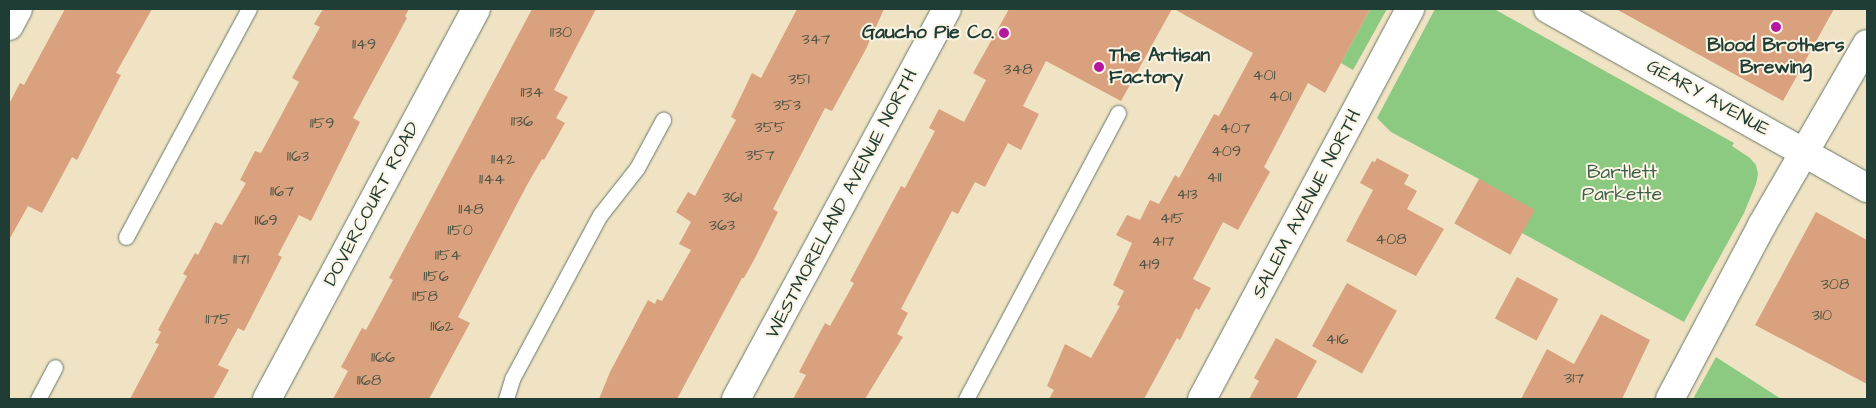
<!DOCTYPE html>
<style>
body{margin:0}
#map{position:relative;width:1876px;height:408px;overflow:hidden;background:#efe3c4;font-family:"Architects Daughter",sans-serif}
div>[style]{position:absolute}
.green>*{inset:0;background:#8bca80}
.building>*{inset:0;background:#daa17e;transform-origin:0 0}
.roads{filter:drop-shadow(0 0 1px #687766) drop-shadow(0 0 1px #687766)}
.service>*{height:15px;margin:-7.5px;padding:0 7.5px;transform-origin:7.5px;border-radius:7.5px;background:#fff}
.minor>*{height:28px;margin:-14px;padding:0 14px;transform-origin:14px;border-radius:14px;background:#fff}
.tertiary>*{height:28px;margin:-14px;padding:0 14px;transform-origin:14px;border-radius:14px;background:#fff}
.dots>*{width:14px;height:14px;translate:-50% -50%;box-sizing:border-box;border:2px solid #fcf5e5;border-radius:50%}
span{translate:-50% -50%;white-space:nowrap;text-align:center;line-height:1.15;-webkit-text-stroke:4px #fcf5e5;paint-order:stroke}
.number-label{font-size:16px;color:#4e5646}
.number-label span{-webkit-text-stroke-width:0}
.poi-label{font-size:19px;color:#1f3d34;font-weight:700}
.right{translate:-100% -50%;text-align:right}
.left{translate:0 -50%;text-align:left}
.street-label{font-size:19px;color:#1f3d34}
.park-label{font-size:19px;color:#3a6047}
.frame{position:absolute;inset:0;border:10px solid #1f3d34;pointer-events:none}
</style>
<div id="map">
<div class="green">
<i style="clip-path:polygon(1370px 9px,1387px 9px,1353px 70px,1341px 63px)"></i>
<i style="clip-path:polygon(1435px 9px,1494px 9px,1734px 143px,1732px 146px,1750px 158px,1756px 165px,1758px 174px,1756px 184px,1744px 213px,1684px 322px,1522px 233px,1479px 179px,1391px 132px,1377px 118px)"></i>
<i style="clip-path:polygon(1716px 357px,1781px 399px,1693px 399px)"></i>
</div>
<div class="building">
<i style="clip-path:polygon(65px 9px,152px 9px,116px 73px,121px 75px,77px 160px,72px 157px,42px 213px,28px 206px,9px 240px,9px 104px,20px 83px,24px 85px)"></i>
<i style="clip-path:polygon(323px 9px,409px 9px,405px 16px,407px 18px,353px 118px,360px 122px,311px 221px,299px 215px,278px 255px,282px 257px,244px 331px,238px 328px,218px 365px,229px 370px,213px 399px,130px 399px,159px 344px,155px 343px,161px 332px,158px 330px,187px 276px,183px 274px,195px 253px,198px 255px,215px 222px,222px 225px,246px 183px,240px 180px,255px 151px,261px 153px,299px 82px,292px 78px,320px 27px,314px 24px)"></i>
<i style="clip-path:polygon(532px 9px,596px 9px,554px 90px,568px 97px,556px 118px,565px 123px,544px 160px,542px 159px,527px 185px,458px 317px,470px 323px,429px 399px,333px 399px,348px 371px,341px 367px,362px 328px,366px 330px,393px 280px,389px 278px)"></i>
<i style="clip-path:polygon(797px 9px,884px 9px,866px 49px,832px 111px,825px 108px,773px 209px,778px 212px,755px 258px,744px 278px,742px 278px,677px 399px,599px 399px,610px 372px,648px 300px,655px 304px,657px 299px,662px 301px,691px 250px,679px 244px,691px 222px,676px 212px,688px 192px,695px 196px,736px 120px,731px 117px,752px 73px,761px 78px)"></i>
<i style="clip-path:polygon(1009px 9px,1172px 9px,1121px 101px,1046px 61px,1023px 106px,1039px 114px,1021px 150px,1008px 143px,985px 187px,975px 182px,958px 214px,952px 211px,901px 309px,908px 313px,897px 334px,903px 337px,865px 399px,793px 399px,806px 375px,799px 372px,825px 323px,830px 326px,854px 283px,850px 281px,901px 186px,905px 188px,935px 131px,929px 128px,939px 109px,964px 122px,986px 80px,973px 73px)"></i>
<i style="clip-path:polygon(1174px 9px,1370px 9px,1325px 93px,1308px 83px,1264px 167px,1270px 172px,1238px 230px,1223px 222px,1193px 279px,1211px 288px,1199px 310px,1196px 308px,1180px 340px,1177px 338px,1144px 399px,1049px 399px,1054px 390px,1047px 386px,1065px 344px,1091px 358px,1120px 306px,1117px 305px,1124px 291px,1113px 285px,1132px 243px,1116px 235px,1127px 215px,1140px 220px,1150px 200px,1159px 204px,1175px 175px,1179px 178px,1214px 114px,1219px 116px,1253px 53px)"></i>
<i style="clip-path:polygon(1616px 9px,1834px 9px,1783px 101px)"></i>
<i style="clip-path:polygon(1377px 158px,1409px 175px,1404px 184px,1417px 191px,1407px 209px,1444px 229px,1416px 276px,1346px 241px,1373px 190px,1360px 183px,1372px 161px,1375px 162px)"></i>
<i style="left:1479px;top:179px;width:64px;height:51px;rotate:29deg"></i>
<i style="clip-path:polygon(1816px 212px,1867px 240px,1867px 384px,1755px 325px)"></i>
<i style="left:1517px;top:277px;width:47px;height:47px;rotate:28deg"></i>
<i style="left:1347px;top:283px;width:57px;height:72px;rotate:29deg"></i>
<i style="clip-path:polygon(1601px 314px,1650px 340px,1622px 399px,1521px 399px,1547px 349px,1574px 364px)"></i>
<i style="clip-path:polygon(1276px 338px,1317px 361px,1296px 399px,1249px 399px,1259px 381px,1254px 378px)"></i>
</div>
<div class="roads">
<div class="service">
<i style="left:126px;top:237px;width:259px;rotate:-61.7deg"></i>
<i style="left:38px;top:399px;width:36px;rotate:-62deg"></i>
<i style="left:506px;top:399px;width:21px;rotate:-73deg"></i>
<i style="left:512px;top:379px;width:186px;rotate:-61.8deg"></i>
<i style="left:600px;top:215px;width:60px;rotate:-51.8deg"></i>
<i style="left:637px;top:168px;width:55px;rotate:-61.6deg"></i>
<i style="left:966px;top:399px;width:324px;rotate:-62deg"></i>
</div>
<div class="minor">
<i style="left:1548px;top:9px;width:366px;rotate:29.3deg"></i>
<i style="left:9px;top:26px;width:19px;rotate:-62deg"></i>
<i style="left:736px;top:399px;width:443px;rotate:-61.6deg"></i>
<i style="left:1202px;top:399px;width:442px;rotate:-61.9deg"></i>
<i style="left:1670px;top:399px;width:197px;rotate:-62.1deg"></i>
<i style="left:1762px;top:225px;width:209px;rotate:-59.9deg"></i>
</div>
<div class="tertiary">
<i style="left:267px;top:399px;width:442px;rotate:-61.8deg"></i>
</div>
</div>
<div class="dots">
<i style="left:1776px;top:27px;background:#b5179e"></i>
<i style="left:1004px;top:33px;background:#b5179e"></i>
<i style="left:1099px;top:67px;background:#b5179e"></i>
</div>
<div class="number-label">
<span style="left:561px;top:32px">1130</span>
<span style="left:816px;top:39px">347</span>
<span style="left:364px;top:44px">1149</span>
<span style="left:1018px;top:69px">348</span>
<span style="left:1264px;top:75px">401</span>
<span style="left:799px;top:79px">351</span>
<span style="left:532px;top:92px">1134</span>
<span style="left:1280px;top:96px">401</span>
<span style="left:787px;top:105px">353</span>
<span style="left:522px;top:121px">1136</span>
<span style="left:322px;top:123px">1159</span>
<span style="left:770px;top:127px">355</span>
<span style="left:1235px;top:128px">407</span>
<span style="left:1226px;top:151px">409</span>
<span style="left:760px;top:155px">357</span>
<span style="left:298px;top:156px">1163</span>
<span style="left:503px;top:159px">1142</span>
<span style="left:1214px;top:177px">411</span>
<span style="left:492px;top:179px">1144</span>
<span style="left:282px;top:191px">1167</span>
<span style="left:1187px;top:194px">413</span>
<span style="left:732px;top:197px">361</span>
<span style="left:471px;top:209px">1148</span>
<span style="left:1172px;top:218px">415</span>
<span style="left:266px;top:220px">1169</span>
<span style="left:722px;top:225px">363</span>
<span style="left:460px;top:230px">1150</span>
<span style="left:1391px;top:239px">408</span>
<span style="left:1163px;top:241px">417</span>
<span style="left:448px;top:255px">1154</span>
<span style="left:241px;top:259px">1171</span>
<span style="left:1149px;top:264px">419</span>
<span style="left:436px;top:276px">1156</span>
<span style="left:1835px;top:284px">308</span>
<span style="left:425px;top:296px">1158</span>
<span style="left:1822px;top:315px">310</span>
<span style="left:218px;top:319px">1175</span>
<span style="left:442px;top:326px">1162</span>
<span style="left:1337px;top:339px">416</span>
<span style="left:383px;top:357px">1166</span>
<span style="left:1574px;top:378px">317</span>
<span style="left:369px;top:380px">1168</span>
</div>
<div class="poi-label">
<span class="right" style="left:994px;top:33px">Gaucho Pie Co.</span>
<span style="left:1776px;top:57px">Blood Brothers<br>Brewing</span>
<span class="left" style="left:1109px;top:67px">The Artisan<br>Factory</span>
</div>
<div class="street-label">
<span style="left:1708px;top:98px;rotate:29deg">GEARY AVENUE</span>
<span style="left:372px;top:204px;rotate:-62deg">DOVERCOURT ROAD</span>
<span style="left:842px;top:204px;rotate:-62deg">WESTMORELAND AVENUE NORTH</span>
<span style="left:1307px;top:204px;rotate:-62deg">SALEM AVENUE NORTH</span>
</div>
<div class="park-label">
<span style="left:1622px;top:184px">Bartlett<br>Parkette</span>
</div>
<div class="frame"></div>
</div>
